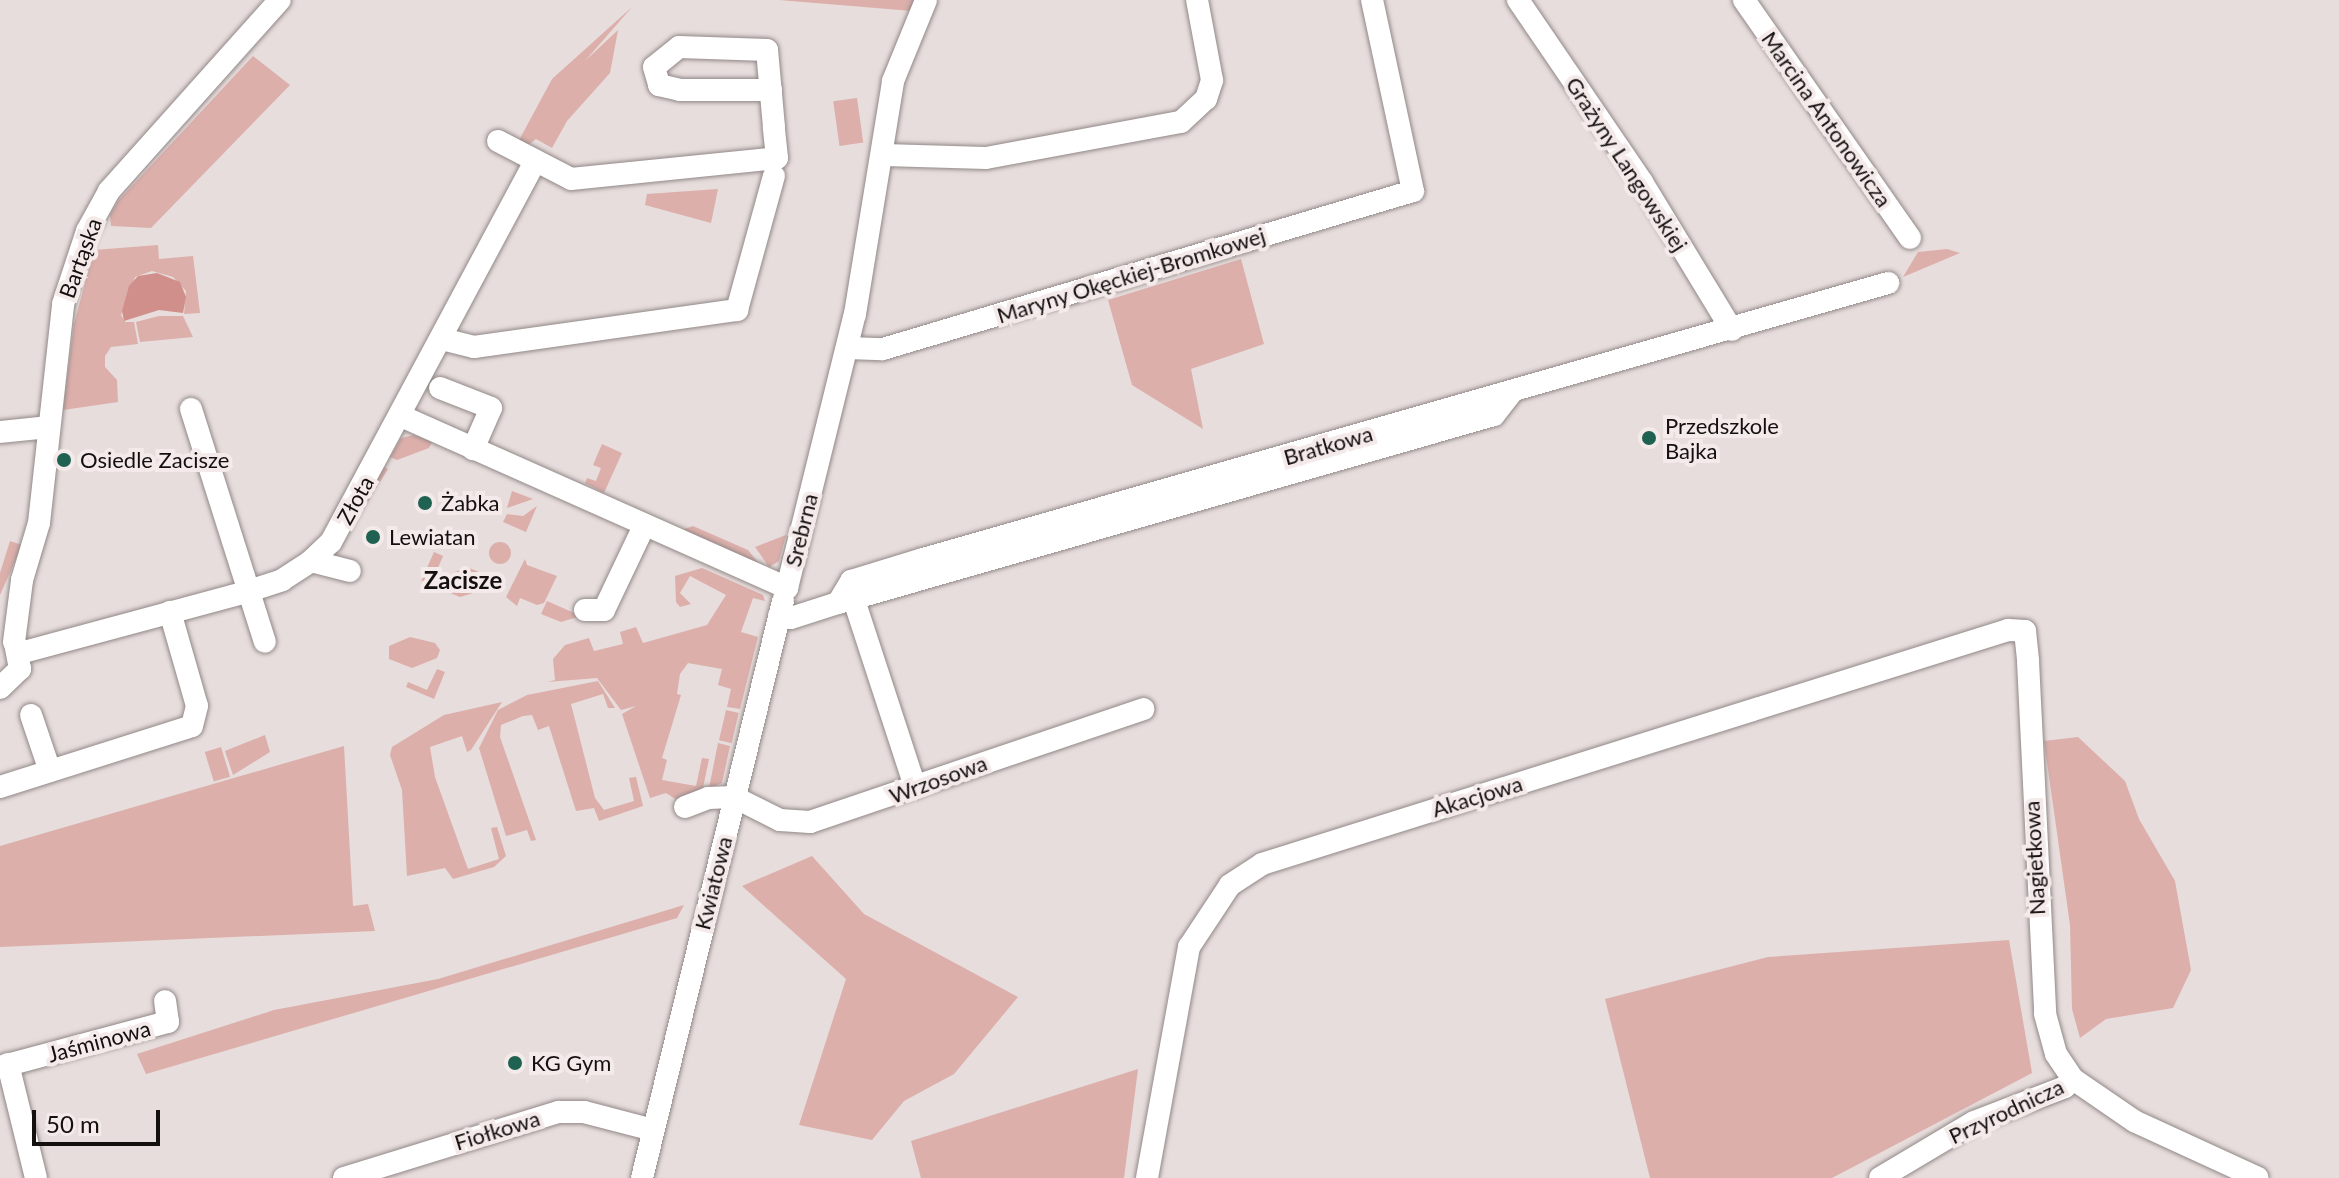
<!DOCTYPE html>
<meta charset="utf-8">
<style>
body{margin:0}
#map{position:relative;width:2339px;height:1178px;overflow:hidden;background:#e7dddc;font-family:Lato,sans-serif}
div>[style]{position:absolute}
.green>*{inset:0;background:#dcafab;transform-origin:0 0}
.round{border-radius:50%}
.water>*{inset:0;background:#d08f8a}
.roads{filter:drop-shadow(0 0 2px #918887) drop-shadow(0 0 2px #918887)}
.minor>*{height:22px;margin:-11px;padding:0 11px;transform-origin:11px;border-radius:11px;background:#fff}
.dots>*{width:22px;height:22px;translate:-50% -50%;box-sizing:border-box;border:4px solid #f4eae9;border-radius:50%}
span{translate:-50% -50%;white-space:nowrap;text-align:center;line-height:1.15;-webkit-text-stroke:8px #f4eae9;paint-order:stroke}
.street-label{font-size:22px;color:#141010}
.poi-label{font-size:22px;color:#141010}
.left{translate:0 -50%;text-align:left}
.neighbourhood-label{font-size:24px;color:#141010;font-weight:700}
.scale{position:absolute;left:32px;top:1110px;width:128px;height:36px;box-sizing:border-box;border:4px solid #141010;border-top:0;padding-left:10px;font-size:24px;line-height:28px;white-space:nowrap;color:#141010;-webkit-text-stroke:6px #f4eae9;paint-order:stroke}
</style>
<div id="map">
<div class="green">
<i style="clip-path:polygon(779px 0,921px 0,912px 11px)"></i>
<i style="clip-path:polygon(632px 7px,585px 61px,618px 30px,610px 73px,567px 121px,552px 148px,536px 139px,527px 146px,517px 144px,552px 79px)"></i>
<i style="clip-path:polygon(253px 56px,290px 85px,151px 228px,111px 226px,110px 215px,118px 201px)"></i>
<i style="left:857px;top:98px;width:45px;height:24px;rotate:82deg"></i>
<i style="clip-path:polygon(718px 189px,711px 223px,645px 205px,647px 194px)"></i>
<i style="clip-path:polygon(158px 245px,159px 259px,193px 256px,200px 313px,184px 314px,186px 291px,173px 277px,152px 271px,135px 277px,121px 315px,125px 322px,134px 322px,138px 344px,111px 347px,105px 356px,105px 367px,117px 380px,118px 402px,63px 410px,74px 324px,94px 250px)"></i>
<i style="clip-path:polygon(1947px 249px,1960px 253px,1903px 277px,1918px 252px)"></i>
<i style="clip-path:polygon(1241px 259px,1264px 344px,1191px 369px,1203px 429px,1132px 385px,1108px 300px)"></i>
<i style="clip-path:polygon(159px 316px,183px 316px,193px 337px,140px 342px,136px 322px)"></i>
<i style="clip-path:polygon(414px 435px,432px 442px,429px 448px,397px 460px,390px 457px,401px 438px)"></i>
<i style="clip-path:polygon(602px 444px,622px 453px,604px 493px,585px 483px,587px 478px,596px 481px,601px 468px,593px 465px)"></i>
<i style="clip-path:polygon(384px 467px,388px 469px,342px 544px)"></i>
<i style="clip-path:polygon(512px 491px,533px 499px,507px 508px)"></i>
<i style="clip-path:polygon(537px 506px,526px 532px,503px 522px,507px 514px,523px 516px)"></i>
<i style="clip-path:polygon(693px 526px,748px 550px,764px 570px,679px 531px)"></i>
<i style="clip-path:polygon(786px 535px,779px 561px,769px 567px,755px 547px)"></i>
<i style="clip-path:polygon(10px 541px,22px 545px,0 595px,0 573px)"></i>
<i class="round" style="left:489px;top:542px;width:22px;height:22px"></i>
<i style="left:434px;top:552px;width:10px;height:31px;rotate:24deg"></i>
<i style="clip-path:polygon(525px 559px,527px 565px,557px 576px,544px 603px,537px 605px,520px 598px,517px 606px,506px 597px)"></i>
<i style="clip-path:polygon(467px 567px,491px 577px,483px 590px,460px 597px,438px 588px,441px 578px)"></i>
<i style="clip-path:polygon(702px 568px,763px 595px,765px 601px,753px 598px,741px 632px,758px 637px,740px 709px,727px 707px,731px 689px,718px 685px,722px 669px,688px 663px,680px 674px,677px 694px,681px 695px,662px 758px,667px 760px,662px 780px,696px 786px,702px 758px,709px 759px,703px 788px,677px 800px,666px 793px,650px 798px,622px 714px,636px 706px,621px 710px,597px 678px,547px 682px,555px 680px,553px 659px,565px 645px,589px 638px,594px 651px,623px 644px,620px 632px,636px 627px,643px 643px,707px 625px,726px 595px,690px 576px,680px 593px,691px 604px,680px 607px,676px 602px,675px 576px)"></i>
<i style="clip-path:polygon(547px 601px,581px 616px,561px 622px,541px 614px)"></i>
<i style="clip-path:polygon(410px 637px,435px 643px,440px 650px,437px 658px,412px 668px,389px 659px,389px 646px)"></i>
<i style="clip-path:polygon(437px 669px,445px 672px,434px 699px,406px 687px,408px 682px,427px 690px)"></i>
<i style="clip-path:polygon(598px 681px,615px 708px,608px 708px,603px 694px,571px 704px,595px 798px,604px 810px,634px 801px,629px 778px,636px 777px,643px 806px,599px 821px,594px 808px,576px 811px,549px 726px,538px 730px,532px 715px,523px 716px,501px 725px,500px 737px,536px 840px,531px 841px,527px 830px,506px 836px,479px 748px,498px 710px,527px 695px)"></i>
<i style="clip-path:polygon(502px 702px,471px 750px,467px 752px,462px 736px,430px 747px,435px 777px,468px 869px,499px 859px,491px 828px,497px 827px,506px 856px,494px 867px,453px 879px,445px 868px,407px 876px,402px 790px,390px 755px,392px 747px,444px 715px)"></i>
<i style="left:726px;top:710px;width:13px;height:31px;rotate:13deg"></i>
<i style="clip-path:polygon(265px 735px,270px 752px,233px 775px,225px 751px)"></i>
<i style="clip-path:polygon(2078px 737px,2125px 781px,2139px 819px,2175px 881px,2191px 970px,2173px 1008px,2106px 1019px,2080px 1038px,2072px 1009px,2070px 925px,2044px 741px)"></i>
<i style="clip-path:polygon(718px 743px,730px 746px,722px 783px,709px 788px)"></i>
<i style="clip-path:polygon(344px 746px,353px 906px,368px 904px,375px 931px,0 947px,0 846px)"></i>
<i style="left:221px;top:747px;width:31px;height:17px;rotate:73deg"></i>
<i style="clip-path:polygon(812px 856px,864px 914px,1018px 997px,954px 1074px,904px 1101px,872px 1140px,799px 1125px,846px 979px,742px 886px)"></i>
<i style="clip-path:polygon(684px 905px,677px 918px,146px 1074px,137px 1054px,274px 1010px,438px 979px)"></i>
<i style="clip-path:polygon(2009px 940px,2032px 1073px,1832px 1178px,1650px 1178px,1605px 999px,1768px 957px)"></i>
<i style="clip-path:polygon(1138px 1069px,1124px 1178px,921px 1178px,911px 1141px)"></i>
</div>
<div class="water">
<i style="clip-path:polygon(157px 273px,180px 282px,186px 297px,183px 313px,159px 310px,124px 321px,122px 311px,129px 286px,138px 276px)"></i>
</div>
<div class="roads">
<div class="minor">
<i style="left:1518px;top:0;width:220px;rotate:55.7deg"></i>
<i style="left:1642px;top:182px;width:173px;rotate:58.7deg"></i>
<i style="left:1744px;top:0;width:290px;rotate:55.1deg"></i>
<i style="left:498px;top:141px;width:82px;rotate:27.5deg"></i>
<i style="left:571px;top:179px;width:207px;rotate:-5.8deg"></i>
<i style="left:777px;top:158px;width:31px;rotate:-96deg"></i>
<i style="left:774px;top:127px;width:77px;rotate:-95.2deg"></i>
<i style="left:767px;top:50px;width:88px;rotate:-178deg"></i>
<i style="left:679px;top:47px;width:32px;rotate:141deg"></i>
<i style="left:654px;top:67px;width:19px;rotate:74deg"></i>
<i style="left:659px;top:85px;width:22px;rotate:13deg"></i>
<i style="left:680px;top:90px;width:91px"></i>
<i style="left:884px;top:155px;width:102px;rotate:1.7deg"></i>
<i style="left:986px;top:158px;width:198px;rotate:-10.5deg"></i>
<i style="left:1181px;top:122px;width:34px;rotate:-43deg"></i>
<i style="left:1206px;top:99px;width:20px;rotate:-72deg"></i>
<i style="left:1212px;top:80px;width:81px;rotate:-100.6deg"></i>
<i style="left:442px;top:339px;width:33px;rotate:14deg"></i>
<i style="left:474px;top:347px;width:266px;rotate:-8deg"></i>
<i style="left:737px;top:310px;width:139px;rotate:-74.6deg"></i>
<i style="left:847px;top:348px;width:36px;rotate:2deg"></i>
<i style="left:883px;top:349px;width:553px;rotate:-16.6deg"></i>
<i style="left:1413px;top:191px;width:195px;rotate:-102.1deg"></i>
<i style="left:440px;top:388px;width:55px;rotate:21.4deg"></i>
<i style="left:491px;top:408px;width:45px;rotate:113.7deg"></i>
<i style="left:191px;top:409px;width:244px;rotate:72.4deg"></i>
<i style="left:401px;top:416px;width:423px;rotate:24deg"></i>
<i style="left:787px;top:588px;width:282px;rotate:-76.1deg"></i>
<i style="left:855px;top:314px;width:236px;rotate:-80.7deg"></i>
<i style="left:893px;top:81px;width:87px;rotate:-67.8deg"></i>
<i style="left:0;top:432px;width:48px;rotate:-5.9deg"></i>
<i style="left:311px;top:561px;width:40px;rotate:14.4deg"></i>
<i style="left:854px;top:600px;width:197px;rotate:71.9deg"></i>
<i style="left:838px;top:603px;width:682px;rotate:-15.99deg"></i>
<i style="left:1494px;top:415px;width:28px;rotate:-52deg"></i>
<i style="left:585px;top:610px;width:19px"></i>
<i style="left:604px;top:610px;width:93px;rotate:-64.5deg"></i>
<i style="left:779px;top:616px;width:12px;rotate:9deg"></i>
<i style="left:791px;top:618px;width:49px;rotate:-17.7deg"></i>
<i style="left:838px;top:603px;width:26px;rotate:-59deg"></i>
<i style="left:851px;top:581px;width:75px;rotate:-17deg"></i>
<i style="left:923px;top:559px;width:1004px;rotate:-15.96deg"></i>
<i style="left:14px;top:642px;width:63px;rotate:-82.6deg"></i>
<i style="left:22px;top:580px;width:59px;rotate:-73.4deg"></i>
<i style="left:39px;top:523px;width:220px;rotate:-83.7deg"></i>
<i style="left:63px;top:304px;width:77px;rotate:-71.8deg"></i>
<i style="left:87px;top:231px;width:46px;rotate:-61.2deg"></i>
<i style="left:109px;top:191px;width:256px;rotate:-48.2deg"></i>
<i style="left:20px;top:653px;width:237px;rotate:-15.1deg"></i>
<i style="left:249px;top:591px;width:35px;rotate:-18deg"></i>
<i style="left:282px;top:580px;width:35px;rotate:-33deg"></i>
<i style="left:311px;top:561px;width:28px;rotate:-44deg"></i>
<i style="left:331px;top:542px;width:431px;rotate:-61.8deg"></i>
<i style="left:0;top:688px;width:28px;rotate:-44deg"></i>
<i style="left:20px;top:669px;width:26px;rotate:-101deg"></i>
<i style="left:31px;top:715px;width:59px;rotate:71.3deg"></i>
<i style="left:0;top:787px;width:201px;rotate:-17.6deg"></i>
<i style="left:192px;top:726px;width:21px;rotate:-76deg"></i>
<i style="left:197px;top:706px;width:98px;rotate:-106deg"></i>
<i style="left:685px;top:807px;width:25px;rotate:-21deg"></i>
<i style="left:708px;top:798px;width:26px;rotate:-2deg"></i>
<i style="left:734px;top:797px;width:51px;rotate:26.6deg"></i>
<i style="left:780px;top:820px;width:30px;rotate:4deg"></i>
<i style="left:810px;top:822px;width:352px;rotate:-18.7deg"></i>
<i style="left:8px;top:1064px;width:117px;rotate:76.2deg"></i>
<i style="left:0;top:1067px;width:174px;rotate:-15deg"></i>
<i style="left:168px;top:1022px;width:21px;rotate:-98deg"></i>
<i style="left:344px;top:1178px;width:225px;rotate:-17.1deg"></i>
<i style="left:559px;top:1112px;width:25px"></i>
<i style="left:584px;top:1112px;width:71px;rotate:14.6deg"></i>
<i style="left:642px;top:1178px;width:594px;rotate:-76.27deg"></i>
<i style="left:1147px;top:1178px;width:235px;rotate:-79.7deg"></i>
<i style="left:1189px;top:947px;width:74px;rotate:-56.5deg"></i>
<i style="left:1230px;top:885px;width:38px;rotate:-33deg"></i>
<i style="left:1262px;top:864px;width:782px;rotate:-17.42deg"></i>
<i style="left:2008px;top:630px;width:17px;rotate:3deg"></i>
<i style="left:2025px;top:631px;width:30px;rotate:84deg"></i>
<i style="left:2028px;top:661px;width:353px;rotate:87.2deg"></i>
<i style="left:2045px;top:1014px;width:41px;rotate:74.6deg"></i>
<i style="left:2056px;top:1054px;width:30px;rotate:56deg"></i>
<i style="left:1880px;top:1178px;width:109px;rotate:-30.8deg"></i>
<i style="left:1974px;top:1122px;width:97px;rotate:-21deg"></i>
<i style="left:2065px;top:1087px;width:11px;rotate:-45deg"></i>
<i style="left:2073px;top:1079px;width:74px;rotate:34.5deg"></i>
<i style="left:2134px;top:1121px;width:136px;rotate:24.7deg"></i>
</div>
</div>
<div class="dots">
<i style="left:1649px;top:438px;background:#1f6252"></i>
<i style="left:64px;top:460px;background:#1f6252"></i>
<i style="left:425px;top:503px;background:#1f6252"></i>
<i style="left:373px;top:537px;background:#1f6252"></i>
<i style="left:515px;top:1063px;background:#1f6252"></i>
</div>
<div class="street-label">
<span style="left:1827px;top:119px;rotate:55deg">Marcina Antonowicza</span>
<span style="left:1627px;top:164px;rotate:57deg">Grażyny Langowskiej</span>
<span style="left:80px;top:258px;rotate:-70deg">Bartąska</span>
<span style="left:1131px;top:275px;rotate:-17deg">Maryny Okęckiej-Bromkowej</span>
<span style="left:1328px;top:445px;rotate:-16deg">Bratkowa</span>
<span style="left:355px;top:500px;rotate:-61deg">Złota</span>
<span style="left:801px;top:530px;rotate:-76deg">Srebrna</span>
<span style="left:938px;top:779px;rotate:-20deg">Wrzosowa</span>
<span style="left:1477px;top:796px;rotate:-17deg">Akacjowa</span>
<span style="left:2034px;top:858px;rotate:-93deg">Nagietkowa</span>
<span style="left:713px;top:883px;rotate:-76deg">Kwiatowa</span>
<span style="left:99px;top:1041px;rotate:-15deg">Jaśminowa</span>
<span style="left:2006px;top:1111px;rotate:-25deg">Przyrodnicza</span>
<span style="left:497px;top:1130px;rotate:-17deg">Fiołkowa</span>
</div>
<div class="poi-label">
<span class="left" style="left:1665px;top:438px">Przedszkole<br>Bajka</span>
<span class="left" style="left:80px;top:460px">Osiedle Zacisze</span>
<span class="left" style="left:441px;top:503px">Żabka</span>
<span class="left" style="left:389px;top:537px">Lewiatan</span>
<span class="left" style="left:531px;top:1063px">KG Gym</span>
</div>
<div class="neighbourhood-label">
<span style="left:463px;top:580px">Zacisze</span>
</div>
<div class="scale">50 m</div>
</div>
